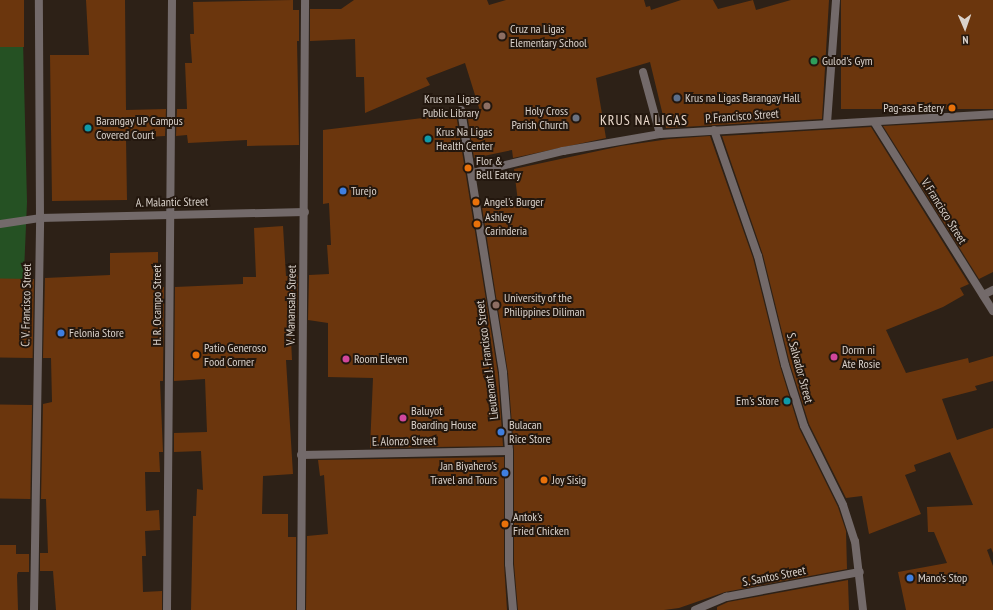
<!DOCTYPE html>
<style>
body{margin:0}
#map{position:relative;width:993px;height:610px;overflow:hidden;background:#2d2117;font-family:"PT Sans Narrow",sans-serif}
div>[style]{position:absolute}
.green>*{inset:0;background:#255123}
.building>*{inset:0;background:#6b360d;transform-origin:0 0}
.service>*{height:8px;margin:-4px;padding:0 4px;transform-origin:4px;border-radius:4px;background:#736a6a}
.pedestrian>*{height:8px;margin:-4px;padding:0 4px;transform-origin:4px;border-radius:4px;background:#736a6a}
.minor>*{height:8px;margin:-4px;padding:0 4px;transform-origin:4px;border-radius:4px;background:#736a6a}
.dots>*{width:11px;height:11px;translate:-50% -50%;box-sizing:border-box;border:2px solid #23170e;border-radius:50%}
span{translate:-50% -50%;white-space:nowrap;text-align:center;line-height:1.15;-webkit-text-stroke:4px #23170e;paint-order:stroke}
.poi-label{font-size:12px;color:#dad2cb}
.left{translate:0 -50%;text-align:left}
.right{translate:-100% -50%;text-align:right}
.street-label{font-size:12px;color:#dad2cb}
.quarter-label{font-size:14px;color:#ead9cc;letter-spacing:1px}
.north{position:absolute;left:945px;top:8px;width:40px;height:40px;-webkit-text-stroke:3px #23170e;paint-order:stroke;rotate:178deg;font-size:11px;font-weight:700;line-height:16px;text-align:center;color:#dad2cb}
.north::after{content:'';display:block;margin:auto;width:14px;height:18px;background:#dad2cb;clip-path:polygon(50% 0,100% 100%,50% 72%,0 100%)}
</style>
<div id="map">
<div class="green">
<i style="clip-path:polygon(0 0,22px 0,27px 202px,22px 319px,0 325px)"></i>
</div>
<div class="building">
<i style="left:0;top:0;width:24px;height:47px"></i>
<i style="clip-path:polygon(86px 0,125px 0,126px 110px,166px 109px,165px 136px,126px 138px,127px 200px,52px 201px,50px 55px,89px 55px)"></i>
<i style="clip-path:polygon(293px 0,293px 10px,299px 10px,299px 41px,297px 41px,299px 145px,247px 146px,247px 140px,188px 143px,187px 135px,176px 136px,177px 109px,187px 109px,185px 63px,192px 63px,190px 34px,194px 34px,193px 2px)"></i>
<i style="clip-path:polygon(354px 0,487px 0,489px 5px,506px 0,644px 0,646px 7px,650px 6px,651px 10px,681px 0,713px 0,718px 9px,753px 0,756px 10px,791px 0,829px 0,822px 119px,666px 128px,650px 62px,596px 78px,606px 138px,513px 158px,512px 150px,474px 158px,467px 113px,480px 111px,465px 63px,426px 78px,430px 85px,365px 113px,364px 77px,356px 77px,355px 39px,310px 41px,310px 9px,341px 9px)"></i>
<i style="left:993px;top:0;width:109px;height:152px;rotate:90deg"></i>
<i style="clip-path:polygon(456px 114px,498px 374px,503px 446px,370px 448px,373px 378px,328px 377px,328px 323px,308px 320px,309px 275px,329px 274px,327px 245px,331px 245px,329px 203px,323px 204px,323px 130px)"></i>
<i style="clip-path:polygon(993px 120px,993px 272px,979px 279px,883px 126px)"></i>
<i style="clip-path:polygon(871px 127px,969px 284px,960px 288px,964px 295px,943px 307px,886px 330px,906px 373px,968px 358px,969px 363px,993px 356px,993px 381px,975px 386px,977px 390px,942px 399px,957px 440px,993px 428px,993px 553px,991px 548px,987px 550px,993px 566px,993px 610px,906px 610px,898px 572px,947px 563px,934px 532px,928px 532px,927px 507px,973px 505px,950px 452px,914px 465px,916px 471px,905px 475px,921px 514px,869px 534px,862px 496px,846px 498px,809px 424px,790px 364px,763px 255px,722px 136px)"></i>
<i style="clip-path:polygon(710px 136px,753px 258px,780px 366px,799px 428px,838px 507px,846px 531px,847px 569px,725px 592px,679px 608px,664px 610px,518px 610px,514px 564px,514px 451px,508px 373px,482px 207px,518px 202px,514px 169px,621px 146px,669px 139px)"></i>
<i style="clip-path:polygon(283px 226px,286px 276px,298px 275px,297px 319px,290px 318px,292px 360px,286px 360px,293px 474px,263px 476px,262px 514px,288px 514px,288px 537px,296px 537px,296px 610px,191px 610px,193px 516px,196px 516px,197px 489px,203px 490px,201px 451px,174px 452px,174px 433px,207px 432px,205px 379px,174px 381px,175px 287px,243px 284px,243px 277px,256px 277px,254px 228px)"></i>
<i style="clip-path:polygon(158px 252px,158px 287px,164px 287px,163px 381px,160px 381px,163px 452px,159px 452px,160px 472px,145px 472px,146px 511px,159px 510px,160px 530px,145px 531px,146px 556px,142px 556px,143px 592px,162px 591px,162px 610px,56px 610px,53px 571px,40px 571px,40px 553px,48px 553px,46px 499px,41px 499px,43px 404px,52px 402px,51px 358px,43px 358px,45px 278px,110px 275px,110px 253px)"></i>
<i style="left:34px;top:279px;width:79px;height:34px;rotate:91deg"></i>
<i style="left:32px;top:405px;width:94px;height:32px;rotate:91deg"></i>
<i style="clip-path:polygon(504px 457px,504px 564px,507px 610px,306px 610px,307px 536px,328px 534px,324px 475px,320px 476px,318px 460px)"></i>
<i style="clip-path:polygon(0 545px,16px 545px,16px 554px,29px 554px,29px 572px,18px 572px,17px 575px,18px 610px,0 610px)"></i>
<i style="clip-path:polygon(848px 580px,849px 610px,717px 610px,717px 607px,728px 602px)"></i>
</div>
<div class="service">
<i style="left:0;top:224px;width:40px;rotate:-8.5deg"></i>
<i style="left:983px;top:295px;width:11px;rotate:-27deg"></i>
</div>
<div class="pedestrian">
<i style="left:643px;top:72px;width:64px;rotate:74.7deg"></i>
</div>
<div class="minor">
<i style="left:461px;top:110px;width:266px;rotate:80.9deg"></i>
<i style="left:503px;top:373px;width:78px;rotate:85.6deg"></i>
<i style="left:509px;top:451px;width:113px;rotate:90deg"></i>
<i style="left:509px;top:564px;width:46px;rotate:85deg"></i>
<i style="left:827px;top:123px;width:123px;rotate:-85.8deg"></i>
<i style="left:875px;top:123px;width:222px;rotate:57.9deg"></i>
<i style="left:714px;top:130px;width:133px;rotate:70.8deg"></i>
<i style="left:758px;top:256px;width:112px;rotate:76.1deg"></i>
<i style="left:785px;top:365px;width:64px;rotate:72.7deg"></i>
<i style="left:804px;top:426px;width:88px;rotate:63.7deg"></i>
<i style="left:843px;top:505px;width:38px;rotate:72deg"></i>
<i style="left:855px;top:541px;width:69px;rotate:83.4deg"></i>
<i style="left:473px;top:173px;width:93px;rotate:-13.7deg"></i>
<i style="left:563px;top:151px;width:98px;rotate:-9.9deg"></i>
<i style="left:660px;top:134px;width:334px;rotate:-3.4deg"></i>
<i style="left:40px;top:218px;width:265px;rotate:-1.3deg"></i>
<i style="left:301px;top:455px;width:208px;rotate:-1.1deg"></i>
<i style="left:34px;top:610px;width:392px;rotate:-89.1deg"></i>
<i style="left:40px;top:218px;width:218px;rotate:-90.3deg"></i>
<i style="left:167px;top:610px;width:610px;rotate:-89.53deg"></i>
<i style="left:301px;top:610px;width:610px;rotate:-89.62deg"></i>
<i style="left:695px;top:610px;width:34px;rotate:-23deg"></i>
<i style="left:726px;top:597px;width:136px;rotate:-10.6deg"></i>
</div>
<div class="dots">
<i style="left:502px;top:36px;background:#8d6e63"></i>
<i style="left:814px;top:61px;background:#2e9e5b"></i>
<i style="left:677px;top:98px;background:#5c6f8a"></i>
<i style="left:487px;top:106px;background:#8d6e63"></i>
<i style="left:952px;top:108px;background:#e8710a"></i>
<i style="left:576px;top:118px;background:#6b7280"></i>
<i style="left:88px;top:128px;background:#0f9aa8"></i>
<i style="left:428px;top:139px;background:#0f9aa8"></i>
<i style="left:468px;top:168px;background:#e8710a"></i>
<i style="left:343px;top:191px;background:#3f7fe0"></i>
<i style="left:476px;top:202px;background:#e8710a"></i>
<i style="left:477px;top:224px;background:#e8710a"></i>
<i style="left:496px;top:305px;background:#8d6e63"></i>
<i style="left:61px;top:333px;background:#3f7fe0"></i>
<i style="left:196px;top:355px;background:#e8710a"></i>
<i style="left:834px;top:357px;background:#d1479c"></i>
<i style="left:346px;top:359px;background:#d1479c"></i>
<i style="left:787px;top:401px;background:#0f9aa8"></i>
<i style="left:403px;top:418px;background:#d1479c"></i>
<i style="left:501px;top:432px;background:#3f7fe0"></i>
<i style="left:505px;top:473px;background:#3f7fe0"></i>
<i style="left:544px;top:480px;background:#e8710a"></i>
<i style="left:505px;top:524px;background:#e8710a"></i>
<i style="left:910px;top:578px;background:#3f7fe0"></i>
</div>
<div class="poi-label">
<span class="left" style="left:510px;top:36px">Cruz na Ligas<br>Elementary School</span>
<span class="left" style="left:822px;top:61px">Gulod's Gym</span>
<span class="left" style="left:685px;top:98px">Krus na Ligas Barangay Hall</span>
<span class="right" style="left:479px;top:106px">Krus na Ligas<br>Public Library</span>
<span class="right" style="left:944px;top:108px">Pag-asa Eatery</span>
<span class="right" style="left:568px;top:118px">Holy Cross<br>Parish Church</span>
<span class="left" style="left:96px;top:128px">Barangay UP Campus<br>Covered Court</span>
<span class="left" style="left:436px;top:139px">Krus Na Ligas<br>Health Center</span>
<span class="left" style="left:476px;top:168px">Flor &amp;<br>Bell Eatery</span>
<span class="left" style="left:351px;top:191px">Turejo</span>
<span class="left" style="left:484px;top:202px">Angel's Burger</span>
<span class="left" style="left:485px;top:224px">Ashley<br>Carinderia</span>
<span class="left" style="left:504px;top:305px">University of the<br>Philippines Diliman</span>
<span class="left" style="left:69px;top:333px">Felonia Store</span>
<span class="left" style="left:204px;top:355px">Patio Generoso<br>Food Corner</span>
<span class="left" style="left:842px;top:357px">Dorm ni<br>Ate Rosie</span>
<span class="left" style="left:354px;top:359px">Room Eleven</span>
<span class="right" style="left:779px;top:401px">Em's Store</span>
<span class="left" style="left:411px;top:418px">Baluyot<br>Boarding House</span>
<span class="left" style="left:509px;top:432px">Bulacan<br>Rice Store</span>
<span class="right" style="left:497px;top:473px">Jan Biyahero's<br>Travel and Tours</span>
<span class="left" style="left:552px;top:480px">Joy Sisig</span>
<span class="left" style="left:513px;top:524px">Antok's<br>Fried Chicken</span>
<span class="left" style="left:918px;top:578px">Mano's Stop</span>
</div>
<div class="street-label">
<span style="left:742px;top:116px;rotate:-4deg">P. Francisco Street</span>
<span style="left:172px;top:202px;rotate:-1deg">A. Malantic Street</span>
<span style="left:944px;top:211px;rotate:58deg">V. Francisco Street</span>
<span style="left:26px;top:305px;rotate:-89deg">C. V. Francisco Street</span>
<span style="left:157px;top:305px;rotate:-90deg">H. R. Ocampo Street</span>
<span style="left:291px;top:305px;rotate:-89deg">V. Manansala Street</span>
<span style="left:487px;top:360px;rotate:-97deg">Lieutenant J. Francisco Street</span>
<span style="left:800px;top:368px;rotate:75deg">S. Salvador Street</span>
<span style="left:404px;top:441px;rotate:-1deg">E. Alonzo Street</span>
<span style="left:774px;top:576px;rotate:-11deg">S. Santos Street</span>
</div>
<div class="quarter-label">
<span style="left:644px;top:120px">KRUS NA LIGAS</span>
</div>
<div class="north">N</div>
</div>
